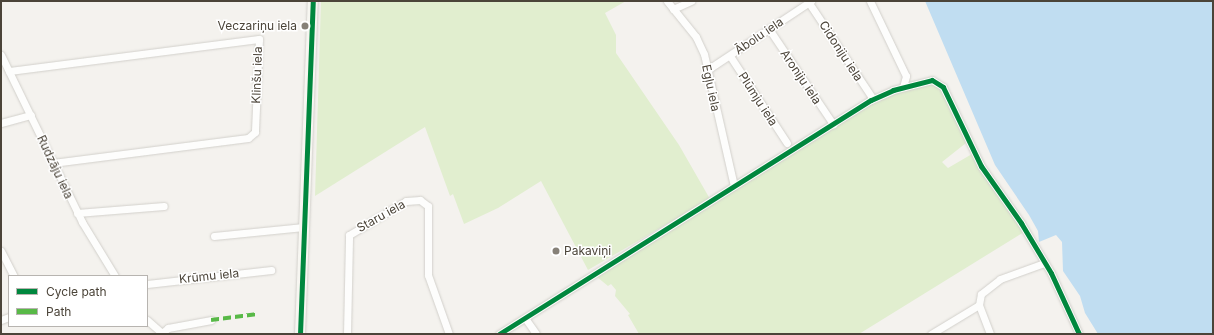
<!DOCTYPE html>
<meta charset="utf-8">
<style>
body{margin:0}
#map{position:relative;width:1214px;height:335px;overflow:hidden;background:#f4f2ee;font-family:Inter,sans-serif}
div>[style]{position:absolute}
.green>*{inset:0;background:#e1eecf}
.water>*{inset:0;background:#c0ddf1}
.roads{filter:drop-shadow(0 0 1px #d2d0cb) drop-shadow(0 0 1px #d2d0cb)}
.street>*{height:7px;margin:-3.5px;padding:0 3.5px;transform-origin:3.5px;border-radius:3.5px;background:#fdfdfc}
.secondary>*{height:10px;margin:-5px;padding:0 5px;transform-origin:5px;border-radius:5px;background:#f7f6f1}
.quiet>*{height:4px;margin-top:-2px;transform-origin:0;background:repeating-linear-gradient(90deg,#58b947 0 8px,transparent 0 12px)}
.cycleway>*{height:5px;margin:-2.5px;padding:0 2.5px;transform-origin:2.5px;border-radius:2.5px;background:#00873e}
.dots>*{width:11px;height:11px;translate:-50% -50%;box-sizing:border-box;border:2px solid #fff;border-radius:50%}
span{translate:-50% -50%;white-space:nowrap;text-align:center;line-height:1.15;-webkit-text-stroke:3px #fff;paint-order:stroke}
.poi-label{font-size:12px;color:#4b4439}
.right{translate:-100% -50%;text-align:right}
.left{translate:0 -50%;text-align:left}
.street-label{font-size:12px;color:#4b4439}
.frame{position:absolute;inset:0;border:2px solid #4b4439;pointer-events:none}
.legend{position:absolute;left:8px;top:275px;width:140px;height:52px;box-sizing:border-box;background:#fff;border:1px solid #b7b4b0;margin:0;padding:5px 7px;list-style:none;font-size:12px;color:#4b4439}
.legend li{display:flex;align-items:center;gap:8px;height:20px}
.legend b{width:20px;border:1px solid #b7b4b0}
</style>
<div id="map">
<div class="green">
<i style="clip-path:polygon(321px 1px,626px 1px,605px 13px,616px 35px,616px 53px,679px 145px,710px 199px,588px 270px,541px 181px,498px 208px,464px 224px,453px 194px,450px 196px,425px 127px,315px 196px)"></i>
<i style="clip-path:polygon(932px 84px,943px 90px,966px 143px,942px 162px,948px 168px,972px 154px,1024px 232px,859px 334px,639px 334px,628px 315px,630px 314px,615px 296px,616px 290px,611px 284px,608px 286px,597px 277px,888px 94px)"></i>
</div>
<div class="water">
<i style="clip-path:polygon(925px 1px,1213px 1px,1213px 334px,1098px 334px,1085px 313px,1080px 296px,1063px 271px,1062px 242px,1056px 235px,1039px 242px,1038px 231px,1029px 215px,995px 165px)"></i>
</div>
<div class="roads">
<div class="street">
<i style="left:667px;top:1px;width:46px;rotate:51.1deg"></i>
<i style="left:696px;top:37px;width:19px;rotate:65deg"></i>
<i style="left:704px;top:54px;width:135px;rotate:77.2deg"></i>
<i style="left:870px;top:1px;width:83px;rotate:64.4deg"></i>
<i style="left:906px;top:76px;width:11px;rotate:105deg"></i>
<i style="left:809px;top:3px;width:115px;rotate:56.3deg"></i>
<i style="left:673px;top:9px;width:20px;rotate:-24deg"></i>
<i style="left:769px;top:29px;width:115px;rotate:56deg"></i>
<i style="left:1px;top:55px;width:186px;rotate:64.1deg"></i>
<i style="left:82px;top:222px;width:63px;rotate:58.6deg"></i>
<i style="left:730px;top:56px;width:104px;rotate:56.8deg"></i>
<i style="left:707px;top:70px;width:125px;rotate:-33.6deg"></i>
<i style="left:9px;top:71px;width:252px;rotate:-7.3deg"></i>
<i style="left:259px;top:39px;width:93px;rotate:92.5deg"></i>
<i style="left:255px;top:132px;width:9px;rotate:139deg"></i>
<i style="left:248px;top:138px;width:197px;rotate:172.7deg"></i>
<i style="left:1px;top:123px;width:31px;rotate:-15deg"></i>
<i style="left:77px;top:213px;width:87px;rotate:-4.6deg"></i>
<i style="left:214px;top:236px;width:90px;rotate:-5.7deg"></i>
<i style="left:1px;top:251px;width:28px;rotate:63deg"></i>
<i style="left:147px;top:284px;width:125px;rotate:-6.4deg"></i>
<i style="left:979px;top:305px;width:11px;rotate:-80deg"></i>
<i style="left:981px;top:294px;width:24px;rotate:-38deg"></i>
<i style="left:1000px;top:279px;width:47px;rotate:-20deg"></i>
<i style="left:979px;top:305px;width:31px;rotate:69deg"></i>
<i style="left:525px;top:318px;width:19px;rotate:55deg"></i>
<i style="left:1px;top:320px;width:9px;rotate:-21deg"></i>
<i style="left:147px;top:320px;width:21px;rotate:41deg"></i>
<i style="left:162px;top:333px;width:8px;rotate:-40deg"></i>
<i style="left:168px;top:328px;width:44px;rotate:-10.5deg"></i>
<i style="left:347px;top:334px;width:99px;rotate:-88.8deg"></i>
<i style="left:349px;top:235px;width:66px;rotate:-30.8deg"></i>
<i style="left:406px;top:201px;width:14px;rotate:-4deg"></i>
<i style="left:420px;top:200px;width:10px;rotate:37deg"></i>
<i style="left:428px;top:206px;width:69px;rotate:90deg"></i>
<i style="left:428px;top:275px;width:63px;rotate:70.4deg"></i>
<i style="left:499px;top:334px;width:439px;rotate:-32.2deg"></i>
<i style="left:871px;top:100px;width:24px;rotate:-24deg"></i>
<i style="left:893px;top:90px;width:40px;rotate:-14.4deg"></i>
<i style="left:932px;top:80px;width:13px;rotate:32deg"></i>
<i style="left:943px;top:87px;width:88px;rotate:64.3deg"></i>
<i style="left:981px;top:166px;width:70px;rotate:54.9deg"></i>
<i style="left:1021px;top:223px;width:58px;rotate:59deg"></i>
<i style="left:1051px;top:273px;width:67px;rotate:65.3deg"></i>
<i style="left:931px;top:334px;width:56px;rotate:-31.1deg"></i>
</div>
<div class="secondary">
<i style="left:300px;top:334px;width:333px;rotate:-87.8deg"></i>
</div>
</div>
<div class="quiet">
<i style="left:211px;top:320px;width:47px;rotate:-7.3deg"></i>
</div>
<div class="cycleway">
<i style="left:300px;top:334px;width:333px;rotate:-87.8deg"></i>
<i style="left:499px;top:334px;width:439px;rotate:-32.2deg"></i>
<i style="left:871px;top:100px;width:24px;rotate:-24deg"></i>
<i style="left:893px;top:90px;width:40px;rotate:-14.4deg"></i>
<i style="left:932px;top:80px;width:13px;rotate:32deg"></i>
<i style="left:943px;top:87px;width:88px;rotate:64.3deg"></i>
<i style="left:981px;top:166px;width:70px;rotate:54.9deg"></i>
<i style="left:1021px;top:223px;width:58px;rotate:59deg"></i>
<i style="left:1051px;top:273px;width:67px;rotate:65.3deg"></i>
</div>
<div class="dots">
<i style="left:305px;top:26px;background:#868178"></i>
<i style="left:556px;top:251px;background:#868178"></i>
</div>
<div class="poi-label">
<span class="right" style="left:297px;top:26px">Veczariņu iela</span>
<span class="left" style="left:564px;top:251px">Pakaviņi</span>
</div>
<div class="street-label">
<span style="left:759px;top:36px;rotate:-34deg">Ābolu iela</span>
<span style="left:841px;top:51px;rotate:57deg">Cidoniju iela</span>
<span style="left:257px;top:75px;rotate:-88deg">Klinšu iela</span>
<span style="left:801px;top:77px;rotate:56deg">Aroniju iela</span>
<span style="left:711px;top:88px;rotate:78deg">Egļu iela</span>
<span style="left:758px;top:99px;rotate:57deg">Plūmju iela</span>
<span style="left:55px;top:167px;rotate:65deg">Rudzāju iela</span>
<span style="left:381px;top:216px;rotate:-29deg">Staru iela</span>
<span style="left:209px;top:276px;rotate:-6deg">Krūmu iela</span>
</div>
<div class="frame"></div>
<ul class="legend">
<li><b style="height:5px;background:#00873e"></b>Cycle path</li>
<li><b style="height:5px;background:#58b947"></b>Path</li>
</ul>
</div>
